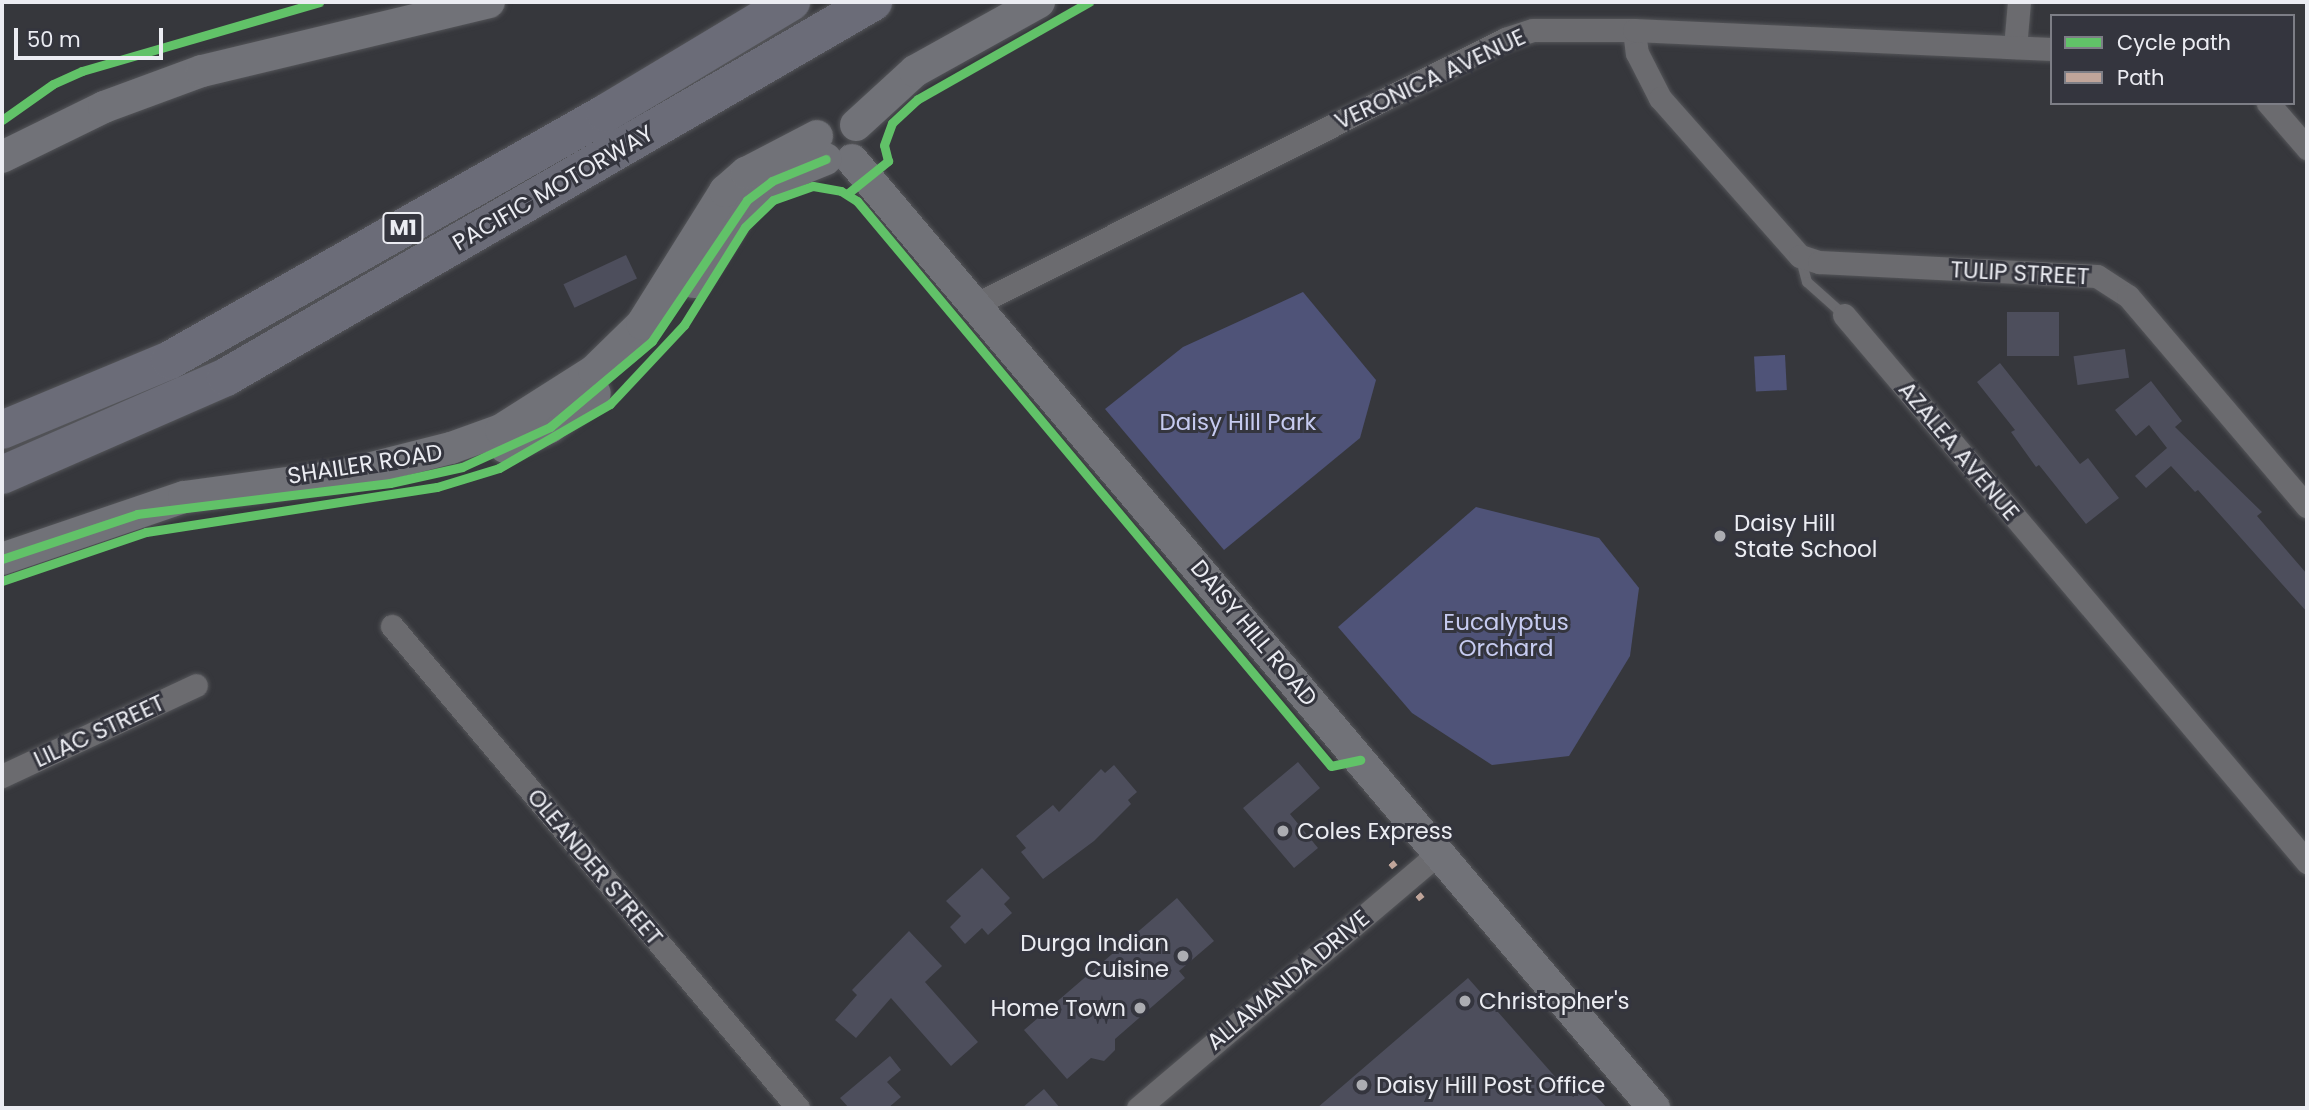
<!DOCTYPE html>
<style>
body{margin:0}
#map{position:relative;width:2309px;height:1110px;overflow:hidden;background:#36373c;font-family:Poppins,sans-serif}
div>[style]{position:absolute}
.green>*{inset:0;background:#4f5378;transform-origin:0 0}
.building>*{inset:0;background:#4d4e5c;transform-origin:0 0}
.path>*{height:3.5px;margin-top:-1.75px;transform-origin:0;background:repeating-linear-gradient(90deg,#69696c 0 3.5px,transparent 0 8.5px)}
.roads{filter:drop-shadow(0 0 2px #545559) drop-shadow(0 0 2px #545559)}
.lane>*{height:10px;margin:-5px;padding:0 5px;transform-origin:5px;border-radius:5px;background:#6b6b6f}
.street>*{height:23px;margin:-11.5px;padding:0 11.5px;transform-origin:11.5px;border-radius:11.5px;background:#6b6b6f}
.secondary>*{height:32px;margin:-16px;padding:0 16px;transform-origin:16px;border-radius:16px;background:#717278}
.highway>*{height:38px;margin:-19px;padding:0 19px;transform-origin:19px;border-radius:19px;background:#6b6c78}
.quiet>*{height:7px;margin-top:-3.5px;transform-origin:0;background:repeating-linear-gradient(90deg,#c0a59a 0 14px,transparent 0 21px)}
.cycleway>*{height:9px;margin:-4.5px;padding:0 4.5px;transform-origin:4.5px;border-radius:4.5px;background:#61c268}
.dots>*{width:19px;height:19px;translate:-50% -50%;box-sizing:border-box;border:4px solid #34353e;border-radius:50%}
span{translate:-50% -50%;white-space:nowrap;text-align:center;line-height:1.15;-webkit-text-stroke:6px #34353e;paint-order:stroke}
.shield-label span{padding:2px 5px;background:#34353e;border:2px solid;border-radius:5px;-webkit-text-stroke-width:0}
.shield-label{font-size:21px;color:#ebecf2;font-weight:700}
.street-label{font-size:23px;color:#ebecf2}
.park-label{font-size:23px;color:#c6cbf0}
.poi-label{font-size:23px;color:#ebecf2}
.left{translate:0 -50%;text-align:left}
.right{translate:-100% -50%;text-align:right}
.frame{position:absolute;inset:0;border:4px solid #ebecf2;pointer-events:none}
.legend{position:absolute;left:2050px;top:14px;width:245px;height:91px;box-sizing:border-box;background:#34353e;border:2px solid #7d7e86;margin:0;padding:9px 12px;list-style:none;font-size:21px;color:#ebecf2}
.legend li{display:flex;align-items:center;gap:14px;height:35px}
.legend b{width:35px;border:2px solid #7d7e86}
.scale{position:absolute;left:14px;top:28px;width:149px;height:32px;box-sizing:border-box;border:4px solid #ebecf2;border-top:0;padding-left:9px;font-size:21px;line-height:24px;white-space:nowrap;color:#ebecf2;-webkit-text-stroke:5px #34353e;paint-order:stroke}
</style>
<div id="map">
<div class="green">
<i style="clip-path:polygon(1303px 292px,1376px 380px,1360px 438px,1224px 550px,1105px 409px,1183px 347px)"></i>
<i style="left:1785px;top:355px;width:35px;height:31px;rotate:87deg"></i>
<i style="clip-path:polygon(1476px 507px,1599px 538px,1639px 588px,1630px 656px,1569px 756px,1492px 765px,1412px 713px,1338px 627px)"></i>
</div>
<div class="building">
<i style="left:626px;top:255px;width:26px;height:69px;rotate:65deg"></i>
<i style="left:2007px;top:312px;width:52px;height:44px"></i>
<i style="left:2125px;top:349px;width:29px;height:52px;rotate:82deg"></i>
<i style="clip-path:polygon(2000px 363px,2080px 464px,2088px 458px,2119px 498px,2086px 524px,2039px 465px,2036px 467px,2011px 432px,2015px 430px,1977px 382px)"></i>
<i style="clip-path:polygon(2151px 381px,2182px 421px,2175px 427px,2262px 512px,2257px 516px,2307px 574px,2307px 612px,2198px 490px,2195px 492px,2171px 466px,2146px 488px,2135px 476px,2167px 448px,2149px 425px,2136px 436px,2115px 410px)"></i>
<i style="clip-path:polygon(1298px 762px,1320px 788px,1290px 814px,1318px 848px,1294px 868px,1243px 808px)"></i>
<i style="clip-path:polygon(1114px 765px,1137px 792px,1128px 800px,1131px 804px,1094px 841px,1043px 879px,1021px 852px,1026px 848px,1016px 836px,1053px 805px,1059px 812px,1101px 769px,1105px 773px)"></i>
<i style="clip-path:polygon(982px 868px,1010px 898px,1004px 904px,1012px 913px,988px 935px,982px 928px,965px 944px,950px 927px,961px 916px,946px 901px)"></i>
<i style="clip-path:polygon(1177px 898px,1214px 941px,1179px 971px,1185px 978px,1115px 1039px,1115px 1050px,1104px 1061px,1091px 1058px,1067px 1079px,1024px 1030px)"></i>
<i style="clip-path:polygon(909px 931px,942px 966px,925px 982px,978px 1042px,951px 1066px,891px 998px,856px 1038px,835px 1020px,857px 995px,852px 990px)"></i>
<i style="clip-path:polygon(1468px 978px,1573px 1097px,1587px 1086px,1607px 1108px,1317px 1108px)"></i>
<i style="clip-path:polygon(890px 1056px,901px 1070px,887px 1082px,901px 1097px,888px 1108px,849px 1108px,840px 1098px)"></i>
<i style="clip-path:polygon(1044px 1089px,1060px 1108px,1022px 1108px)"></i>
</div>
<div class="path">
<i style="left:184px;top:526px;width:31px;rotate:-9deg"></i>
</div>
<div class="roads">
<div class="lane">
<i style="left:1800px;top:256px;width:27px;rotate:75deg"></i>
<i style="left:1807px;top:282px;width:50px;rotate:41.7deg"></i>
</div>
<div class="street">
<i style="left:1634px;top:30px;width:23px;rotate:83deg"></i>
<i style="left:1637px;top:53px;width:51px;rotate:62.9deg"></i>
<i style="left:1660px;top:98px;width:211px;rotate:48.5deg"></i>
<i style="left:1800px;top:256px;width:20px;rotate:18deg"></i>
<i style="left:1819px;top:262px;width:278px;rotate:2.9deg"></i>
<i style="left:2097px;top:276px;width:37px;rotate:33deg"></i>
<i style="left:2128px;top:296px;width:276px;rotate:49.6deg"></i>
<i style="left:2015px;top:47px;width:45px;rotate:-84.9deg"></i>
<i style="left:2268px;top:103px;width:60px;rotate:49.1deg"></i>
<i style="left:976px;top:304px;width:592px;rotate:-26.61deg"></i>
<i style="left:1505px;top:39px;width:29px;rotate:-18deg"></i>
<i style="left:1533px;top:30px;width:101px"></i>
<i style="left:1634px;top:30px;width:418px;rotate:2.6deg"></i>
<i style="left:1844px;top:315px;width:717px;rotate:49.75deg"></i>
<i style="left:392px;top:626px;width:630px;rotate:49.89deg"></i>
<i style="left:2px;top:776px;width:214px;rotate:-25.1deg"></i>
<i style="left:1138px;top:1108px;width:394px;rotate:-40.3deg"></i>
</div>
<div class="secondary">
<i style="left:856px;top:125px;width:80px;rotate:-42.5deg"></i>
<i style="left:915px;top:71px;width:142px;rotate:-29.1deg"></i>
<i style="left:2px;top:157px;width:114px;rotate:-26.1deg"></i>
<i style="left:104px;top:107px;width:104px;rotate:-20.2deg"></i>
<i style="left:202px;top:71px;width:295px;rotate:-13.5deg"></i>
<i style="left:852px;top:160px;width:1242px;rotate:49.77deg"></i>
<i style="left:694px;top:282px;width:98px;rotate:-57.1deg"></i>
<i style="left:747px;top:200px;width:31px;rotate:-37deg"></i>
<i style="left:772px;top:181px;width:58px;rotate:-22.2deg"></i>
<i style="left:505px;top:447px;width:49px;rotate:-24deg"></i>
<i style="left:550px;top:427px;width:56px;rotate:-37.1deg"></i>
<i style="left:2px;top:559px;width:192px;rotate:-18.8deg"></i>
<i style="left:184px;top:497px;width:162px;rotate:-7.8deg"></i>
<i style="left:344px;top:475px;width:110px;rotate:-14.2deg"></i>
<i style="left:451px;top:448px;width:53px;rotate:-19.8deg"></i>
<i style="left:501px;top:430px;width:110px;rotate:-32.4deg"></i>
<i style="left:594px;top:371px;width:67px;rotate:-44.4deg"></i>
<i style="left:642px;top:324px;width:157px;rotate:-58deg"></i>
<i style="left:725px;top:191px;width:28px;rotate:-41deg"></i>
<i style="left:746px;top:173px;width:80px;rotate:-27.5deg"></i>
</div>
<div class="highway">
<i style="left:2px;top:430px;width:182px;rotate:-22.6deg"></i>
<i style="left:170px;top:360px;width:501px;rotate:-29.53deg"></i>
<i style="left:606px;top:113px;width:216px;rotate:-31deg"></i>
<i style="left:2px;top:475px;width:244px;rotate:-23.6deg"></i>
<i style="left:226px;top:377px;width:748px;rotate:-30.1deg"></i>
</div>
</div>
<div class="quiet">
<i style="left:1391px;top:862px;width:6px;rotate:51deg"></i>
<i style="left:1418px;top:894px;width:6px;rotate:51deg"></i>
</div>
<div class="cycleway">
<i style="left:2px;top:120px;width:62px;rotate:-35.2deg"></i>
<i style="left:53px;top:84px;width:32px;rotate:-24deg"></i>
<i style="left:82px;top:71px;width:247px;rotate:-16.2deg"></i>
<i style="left:847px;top:194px;width:53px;rotate:-38.8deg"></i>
<i style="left:888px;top:161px;width:16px;rotate:-104deg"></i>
<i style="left:884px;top:145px;width:23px;rotate:-70deg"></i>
<i style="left:892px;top:123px;width:35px;rotate:-43deg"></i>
<i style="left:918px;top:99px;width:197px;rotate:-29.6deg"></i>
<i style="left:2px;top:559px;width:142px;rotate:-18.4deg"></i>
<i style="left:137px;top:514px;width:255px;rotate:-7deg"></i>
<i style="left:390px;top:483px;width:74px;rotate:-12.5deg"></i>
<i style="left:462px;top:467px;width:97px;rotate:-24.4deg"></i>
<i style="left:550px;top:427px;width:133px;rotate:-40.1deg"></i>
<i style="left:652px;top:341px;width:170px;rotate:-56deg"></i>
<i style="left:747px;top:200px;width:31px;rotate:-37deg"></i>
<i style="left:772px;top:181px;width:58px;rotate:-22.2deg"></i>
<i style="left:2px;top:581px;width:152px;rotate:-18.8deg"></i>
<i style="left:146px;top:532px;width:294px;rotate:-8.8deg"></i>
<i style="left:437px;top:487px;width:65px;rotate:-17deg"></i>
<i style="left:499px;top:468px;width:128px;rotate:-30deg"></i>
<i style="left:610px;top:404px;width:108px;rotate:-46.9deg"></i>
<i style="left:684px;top:325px;width:115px;rotate:-58.1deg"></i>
<i style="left:745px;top:227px;width:39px;rotate:-44deg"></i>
<i style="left:773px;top:200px;width:42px;rotate:-19.3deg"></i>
<i style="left:813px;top:186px;width:28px;rotate:10deg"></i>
<i style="left:841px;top:191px;width:19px;rotate:32deg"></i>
<i style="left:857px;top:201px;width:737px;rotate:50.01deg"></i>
<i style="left:1331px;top:766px;width:30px;rotate:-12deg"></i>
</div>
<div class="dots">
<i style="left:1720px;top:536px;background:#acadb2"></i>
<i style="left:1283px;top:831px;background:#acadb2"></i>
<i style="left:1183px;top:956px;background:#acadb2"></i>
<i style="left:1465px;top:1001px;background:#acadb2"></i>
<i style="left:1140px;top:1008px;background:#acadb2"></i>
<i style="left:1362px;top:1085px;background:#acadb2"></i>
</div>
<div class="shield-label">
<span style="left:403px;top:228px">M1</span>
</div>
<div class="street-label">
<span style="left:1430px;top:79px;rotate:-25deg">VERONICA AVENUE</span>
<span style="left:553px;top:188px;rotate:-30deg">PACIFIC MOTORWAY</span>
<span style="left:2020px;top:273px;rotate:3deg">TULIP STREET</span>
<span style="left:1959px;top:451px;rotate:50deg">AZALEA AVENUE</span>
<span style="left:365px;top:464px;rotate:-9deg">SHAILER ROAD</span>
<span style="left:1254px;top:633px;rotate:50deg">DAISY HILL ROAD</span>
<span style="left:99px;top:731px;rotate:-25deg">LILAC STREET</span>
<span style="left:595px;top:867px;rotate:50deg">OLEANDER STREET</span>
<span style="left:1288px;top:980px;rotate:-40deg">ALLAMANDA DRIVE</span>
</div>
<div class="park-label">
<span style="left:1238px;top:422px">Daisy Hill Park</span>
<span style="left:1506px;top:635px">Eucalyptus<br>Orchard</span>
</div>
<div class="poi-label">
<span class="left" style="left:1734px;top:536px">Daisy Hill<br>State School</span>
<span class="left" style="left:1297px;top:831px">Coles Express</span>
<span class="right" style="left:1169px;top:956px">Durga Indian<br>Cuisine</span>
<span class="left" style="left:1479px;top:1001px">Christopher's</span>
<span class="right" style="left:1126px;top:1008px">Home Town</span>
<span class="left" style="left:1376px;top:1085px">Daisy Hill Post Office</span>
</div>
<div class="frame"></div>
<ul class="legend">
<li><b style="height:9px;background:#61c268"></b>Cycle path</li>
<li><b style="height:9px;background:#c0a59a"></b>Path</li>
</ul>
<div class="scale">50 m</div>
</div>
